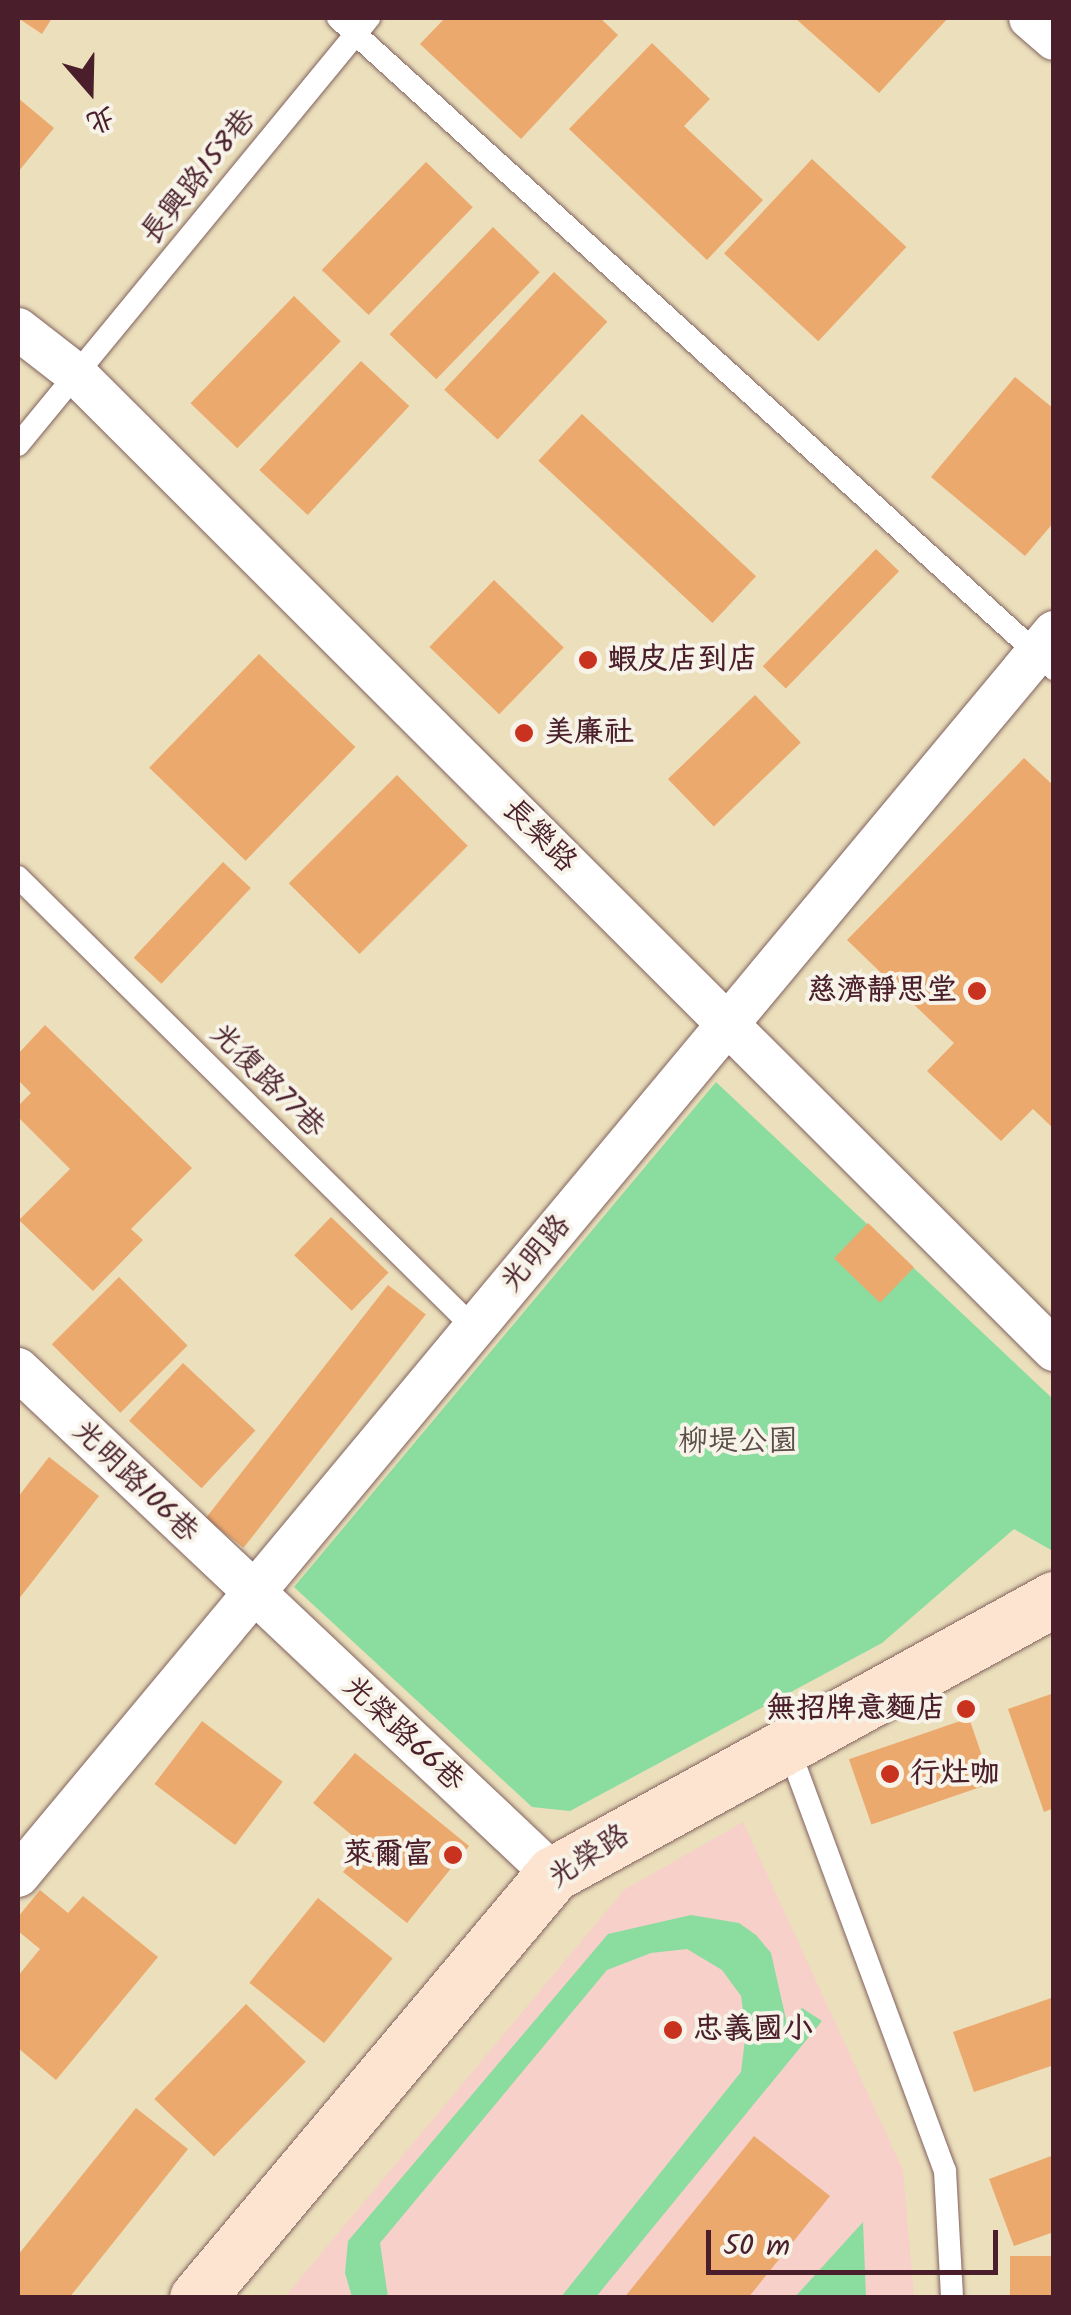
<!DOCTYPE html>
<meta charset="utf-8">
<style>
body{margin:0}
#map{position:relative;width:1071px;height:2315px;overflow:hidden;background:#ebdfbc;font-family:Kalam,"LXGW WenKai TC",sans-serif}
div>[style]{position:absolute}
.built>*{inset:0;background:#f7d0c9}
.green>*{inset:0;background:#8add9f}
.building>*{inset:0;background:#eca96e;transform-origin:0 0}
.roads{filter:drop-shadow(0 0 2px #82625e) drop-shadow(0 0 2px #82625e)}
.lane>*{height:22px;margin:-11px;padding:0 11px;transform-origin:11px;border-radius:11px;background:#fff}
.street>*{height:42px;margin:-21px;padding:0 21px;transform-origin:21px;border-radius:21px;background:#fff}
.secondary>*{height:55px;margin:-27.5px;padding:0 27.5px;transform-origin:27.5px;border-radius:27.5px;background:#fde4d1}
.dots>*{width:28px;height:28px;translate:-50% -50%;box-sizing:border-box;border:5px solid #f7f3e8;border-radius:50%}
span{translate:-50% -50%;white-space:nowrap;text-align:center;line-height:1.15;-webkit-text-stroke:8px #f7f3e8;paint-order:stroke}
.street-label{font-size:30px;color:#4a1f2b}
.poi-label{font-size:30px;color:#4a1f2b;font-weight:700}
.left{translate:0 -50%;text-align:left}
.right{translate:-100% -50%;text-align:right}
.park-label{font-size:30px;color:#5a4e48}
.frame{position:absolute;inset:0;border:20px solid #4a1f2b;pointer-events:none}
.north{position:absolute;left:40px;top:40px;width:100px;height:100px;-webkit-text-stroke:8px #f7f3e8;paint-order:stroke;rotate:160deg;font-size:28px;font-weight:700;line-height:40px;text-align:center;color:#4a1f2b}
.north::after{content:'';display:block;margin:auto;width:35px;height:45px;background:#4a1f2b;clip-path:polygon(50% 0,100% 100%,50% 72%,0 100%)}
.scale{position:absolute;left:706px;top:2230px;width:292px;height:45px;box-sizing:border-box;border:5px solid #4a1f2b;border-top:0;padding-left:12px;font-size:30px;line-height:35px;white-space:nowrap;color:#4a1f2b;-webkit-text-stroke:8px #f7f3e8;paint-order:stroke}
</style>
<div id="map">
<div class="built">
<i style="clip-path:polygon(743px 1822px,903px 2170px,914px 2297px,284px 2298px,624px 1890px)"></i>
</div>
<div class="green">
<i style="clip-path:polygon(716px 1082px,1053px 1399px,1053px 1551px,1014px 1529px,882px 1643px,570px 1811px,532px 1807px,294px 1587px)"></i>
<i style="clip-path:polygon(691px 1915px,739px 1923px,756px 1935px,771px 1953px,788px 2028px,802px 2008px,822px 2021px,596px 2297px,561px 2297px,741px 2072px,746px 2031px,741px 1996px,722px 1970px,687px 1949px,651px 1953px,607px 1970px,380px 2243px,388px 2297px,352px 2297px,345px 2273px,348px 2241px,608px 1934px)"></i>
<i style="clip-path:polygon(863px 2222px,866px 2297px,795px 2297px)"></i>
</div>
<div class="building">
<i style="clip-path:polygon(18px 18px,52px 18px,42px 34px)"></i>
<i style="clip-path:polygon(445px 18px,600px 18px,618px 35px,521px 139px,420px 44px)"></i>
<i style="clip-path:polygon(795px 18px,948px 18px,879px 93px)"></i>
<i style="clip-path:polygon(652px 43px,710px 99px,684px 126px,763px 200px,707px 260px,569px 129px)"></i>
<i style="clip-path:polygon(18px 98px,54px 128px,18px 172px)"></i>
<i style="left:812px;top:159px;width:129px;height:129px;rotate:43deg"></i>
<i style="left:426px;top:162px;width:65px;height:150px;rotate:44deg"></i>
<i style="left:493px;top:227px;width:65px;height:149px;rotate:44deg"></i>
<i style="left:554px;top:272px;width:73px;height:161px;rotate:43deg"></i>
<i style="left:294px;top:296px;width:65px;height:149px;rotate:44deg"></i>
<i style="left:361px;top:361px;width:66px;height:149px;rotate:43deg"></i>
<i style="clip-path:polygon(1015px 377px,1054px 409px,1054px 522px,1025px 556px,931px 477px)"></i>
<i style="left:582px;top:414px;width:238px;height:64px;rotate:43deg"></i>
<i style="left:876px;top:549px;width:32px;height:163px;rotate:44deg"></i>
<i style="left:494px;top:580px;width:97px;height:93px;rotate:44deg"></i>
<i style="left:259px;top:654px;width:134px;height:158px;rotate:44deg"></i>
<i style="left:755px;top:695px;width:66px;height:121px;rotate:46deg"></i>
<i style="clip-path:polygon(1024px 758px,1054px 786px,1054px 1129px,1033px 1109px,1001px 1141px,927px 1071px,954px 1043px,847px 940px)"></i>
<i style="left:397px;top:775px;width:100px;height:153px;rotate:45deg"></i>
<i style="left:223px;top:862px;width:38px;height:131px;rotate:43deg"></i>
<i style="clip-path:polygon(45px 1025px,192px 1168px,131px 1229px,143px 1240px,93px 1291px,19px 1220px,70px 1169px,18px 1117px,18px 1106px,31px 1093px,18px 1080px,18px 1054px)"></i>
<i style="left:331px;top:1217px;width:80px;height:53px;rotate:44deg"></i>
<i style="left:868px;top:1223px;width:64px;height:49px;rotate:44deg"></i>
<i style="left:119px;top:1277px;width:97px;height:95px;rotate:45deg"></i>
<i style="left:388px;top:1285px;width:48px;height:296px;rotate:38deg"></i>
<i style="left:183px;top:1363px;width:99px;height:79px;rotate:43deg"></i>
<i style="clip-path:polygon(49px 1457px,99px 1496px,18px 1600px,18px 1497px)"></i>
<i style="clip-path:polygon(1054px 1693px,1054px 1808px,1044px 1812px,1008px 1709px)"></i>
<i style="left:969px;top:1718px;width:69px;height:127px;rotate:71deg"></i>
<i style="left:202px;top:1721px;width:101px;height:79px;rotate:37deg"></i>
<i style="clip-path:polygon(355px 1753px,469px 1846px,407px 1923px,343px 1872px,365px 1846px,313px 1803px)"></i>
<i style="clip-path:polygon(40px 1890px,68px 1913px,83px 1896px,158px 1957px,56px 2080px,18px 2048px,18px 1976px,40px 1949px,18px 1931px,18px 1917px)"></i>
<i style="left:318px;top:1898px;width:96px;height:109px;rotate:39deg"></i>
<i style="clip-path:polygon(1054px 1997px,1054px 2065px,974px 2092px,953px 2032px)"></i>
<i style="left:246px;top:2004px;width:83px;height:132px;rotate:44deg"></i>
<i style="clip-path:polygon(136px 2108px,188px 2149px,69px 2298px,18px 2298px,18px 2255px)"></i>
<i style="clip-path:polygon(754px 2136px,830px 2196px,748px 2298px,624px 2298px)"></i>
<i style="clip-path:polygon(1054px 2155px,1054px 2232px,1014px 2246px,989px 2179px)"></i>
<i style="left:1054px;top:2256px;width:42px;height:44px;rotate:90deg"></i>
</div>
<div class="roads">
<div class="lane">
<i style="left:338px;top:18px;width:968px;rotate:42.28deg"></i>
<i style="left:18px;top:445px;width:553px;rotate:-50.58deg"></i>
<i style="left:18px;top:877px;width:641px;rotate:44.68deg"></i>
<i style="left:787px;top:1744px;width:455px;rotate:69.7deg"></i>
<i style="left:945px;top:2171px;width:127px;rotate:86.8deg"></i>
</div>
<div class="street">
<i style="left:1030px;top:18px;width:32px;rotate:41deg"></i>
<i style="left:18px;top:329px;width:73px;rotate:37.8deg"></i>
<i style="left:76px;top:374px;width:1382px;rotate:44.94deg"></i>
<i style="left:18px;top:1369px;width:736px;rotate:43.35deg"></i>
<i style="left:18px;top:1876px;width:1619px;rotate:-50.21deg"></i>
</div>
<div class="secondary">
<i style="left:197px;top:2298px;width:554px;rotate:-49.98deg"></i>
<i style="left:553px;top:1874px;width:572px;rotate:-28.76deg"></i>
</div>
</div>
<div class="dots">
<i style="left:588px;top:660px;background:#c8321e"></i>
<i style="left:524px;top:733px;background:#c8321e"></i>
<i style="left:977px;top:991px;background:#c8321e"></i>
<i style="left:966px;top:1709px;background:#c8321e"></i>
<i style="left:890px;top:1774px;background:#c8321e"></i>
<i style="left:453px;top:1855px;background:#c8321e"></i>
<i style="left:673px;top:2030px;background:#c8321e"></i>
</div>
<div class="street-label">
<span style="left:199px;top:177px;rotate:-51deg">長興路158巷</span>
<span style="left:539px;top:836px;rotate:45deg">長樂路</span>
<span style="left:267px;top:1081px;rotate:45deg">光復路77巷</span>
<span style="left:536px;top:1254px;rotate:-50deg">光明路</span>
<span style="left:135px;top:1482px;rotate:44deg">光明路106巷</span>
<span style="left:403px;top:1734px;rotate:43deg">光榮路66巷</span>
<span style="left:589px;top:1857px;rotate:-33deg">光榮路</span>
</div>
<div class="poi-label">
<span class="left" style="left:608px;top:660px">蝦皮店到店</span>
<span class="left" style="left:544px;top:733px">美廉社</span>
<span class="right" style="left:957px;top:991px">慈濟靜思堂</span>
<span class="right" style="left:946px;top:1709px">無招牌意麵店</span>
<span class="left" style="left:910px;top:1774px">行灶咖</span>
<span class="right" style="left:433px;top:1855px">萊爾富</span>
<span class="left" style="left:693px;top:2030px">忠義國小</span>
</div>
<div class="park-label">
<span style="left:738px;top:1442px">柳堤公園</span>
</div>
<div class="frame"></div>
<div class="north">北</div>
<div class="scale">50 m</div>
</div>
